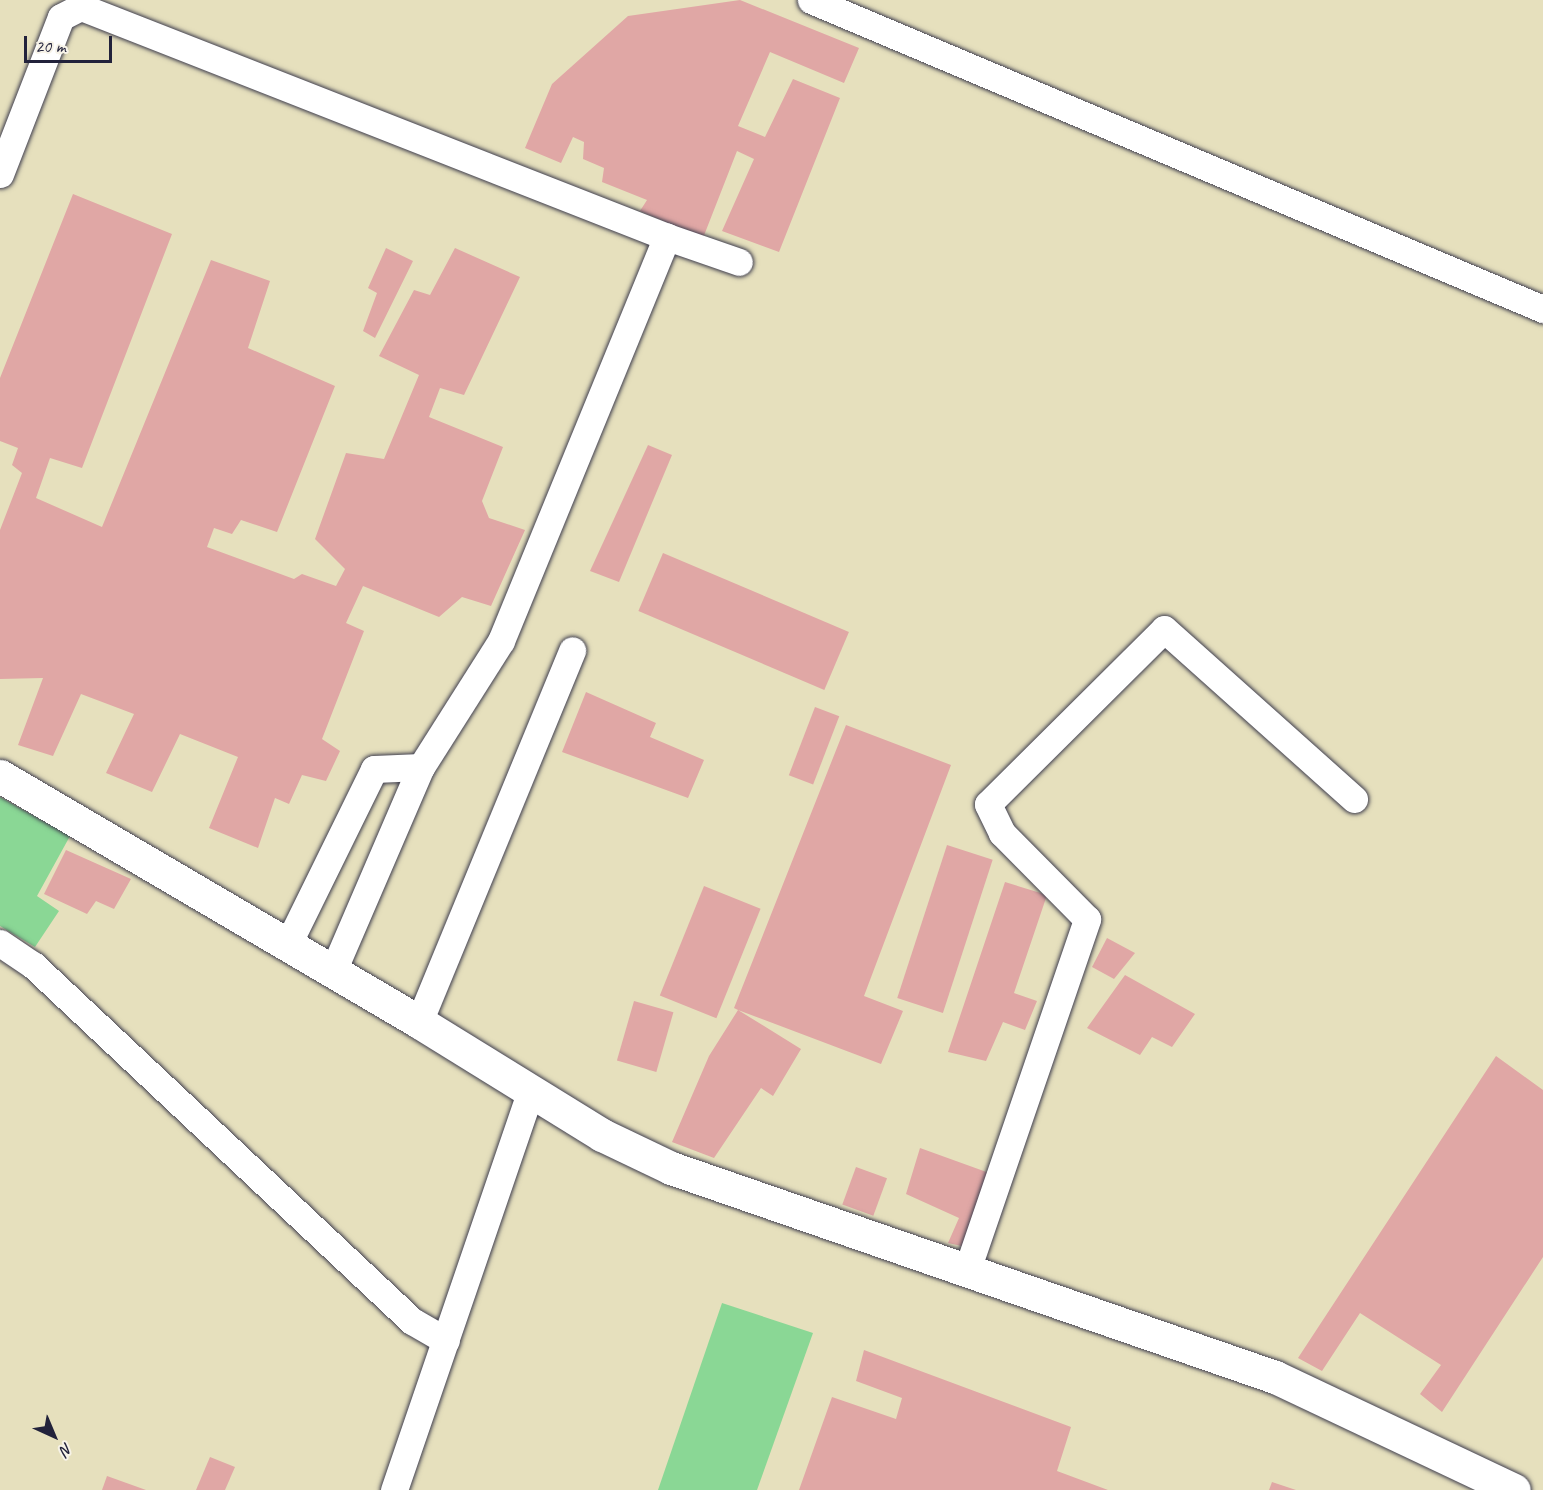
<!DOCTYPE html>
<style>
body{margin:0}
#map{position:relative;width:1543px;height:1490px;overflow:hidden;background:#e6e0bd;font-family:Caveat,sans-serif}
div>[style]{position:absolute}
.green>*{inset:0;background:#8ad795}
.building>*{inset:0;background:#e0a7a5;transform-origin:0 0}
.roads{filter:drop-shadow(0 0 2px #3f3e4e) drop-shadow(0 0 2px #3f3e4e)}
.minor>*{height:27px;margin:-13.5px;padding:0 13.5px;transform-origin:13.5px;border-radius:13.5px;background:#fff}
.tertiary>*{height:33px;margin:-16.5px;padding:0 16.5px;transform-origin:16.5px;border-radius:16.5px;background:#fff}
span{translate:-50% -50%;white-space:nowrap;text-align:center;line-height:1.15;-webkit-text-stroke:4.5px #f7f3e8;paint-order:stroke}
.north{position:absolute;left:24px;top:1406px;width:60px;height:60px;-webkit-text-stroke:4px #f7f3e8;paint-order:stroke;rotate:136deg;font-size:16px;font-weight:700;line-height:24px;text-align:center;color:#22223b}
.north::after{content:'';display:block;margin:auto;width:21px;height:27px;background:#22223b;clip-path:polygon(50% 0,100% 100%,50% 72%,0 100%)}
.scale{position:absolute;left:24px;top:36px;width:88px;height:27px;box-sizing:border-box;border:3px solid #22223b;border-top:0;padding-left:8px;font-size:18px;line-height:21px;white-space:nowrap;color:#22223b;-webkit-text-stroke:4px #f7f3e8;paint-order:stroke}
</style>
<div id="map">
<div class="green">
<i style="clip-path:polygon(0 797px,70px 836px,37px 896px,59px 911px,35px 947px,0 926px)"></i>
<i style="clip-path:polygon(722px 1303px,813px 1333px,757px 1490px,658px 1490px)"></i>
</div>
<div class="building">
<i style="clip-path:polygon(740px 0,859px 48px,844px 83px,770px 52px,738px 126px,765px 137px,793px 79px,840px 98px,779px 252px,722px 231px,754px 159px,737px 151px,703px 238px,640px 211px,647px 200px,602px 182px,604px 168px,583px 159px,584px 142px,573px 137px,561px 163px,525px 148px,552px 84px,628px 16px)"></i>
<i style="clip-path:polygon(73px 194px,172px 234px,82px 468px,50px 458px,36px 498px,102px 527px,211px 260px,270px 281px,248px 348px,335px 386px,277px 532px,241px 520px,232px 534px,214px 528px,207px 547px,294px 579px,302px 574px,336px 586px,345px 569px,315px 539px,346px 453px,384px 459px,419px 375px,379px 356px,414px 290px,430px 295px,455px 248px,520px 277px,464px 395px,440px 388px,429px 417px,503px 447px,482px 501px,489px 518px,525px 530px,491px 606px,462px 597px,439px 617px,363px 586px,346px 623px,364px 631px,322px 739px,340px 751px,326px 781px,302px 775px,289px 804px,275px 798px,258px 848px,209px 828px,238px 757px,180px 734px,152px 792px,106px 773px,134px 714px,81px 694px,53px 756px,18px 745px,43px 678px,0 679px,0 530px,22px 473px,12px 465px,18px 448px,0 441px,0 378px)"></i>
<i style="clip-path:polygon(386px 248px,413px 261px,375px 338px,363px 331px,377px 293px,368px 288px)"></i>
<i style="clip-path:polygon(648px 445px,672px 455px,619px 582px,590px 571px)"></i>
<i style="left:663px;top:553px;width:202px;height:63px;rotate:23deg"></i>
<i style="clip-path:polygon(586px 692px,656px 723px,650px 737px,704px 760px,688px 798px,562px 752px)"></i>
<i style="left:815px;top:707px;width:26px;height:73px;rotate:21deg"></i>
<i style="clip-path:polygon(846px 725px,951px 765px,864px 996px,903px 1011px,881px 1064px,738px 1010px,801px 1049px,773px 1096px,761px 1088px,714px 1158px,672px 1142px,709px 1056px,738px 1010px,734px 1008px)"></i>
<i style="left:947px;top:845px;width:48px;height:161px;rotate:18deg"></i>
<i style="clip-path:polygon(66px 850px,131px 879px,114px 909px,96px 901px,87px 914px,44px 894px)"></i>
<i style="clip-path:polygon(1005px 882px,1047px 895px,1014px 993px,1037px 1001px,1025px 1030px,1003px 1022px,986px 1061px,948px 1052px)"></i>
<i style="left:704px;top:886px;width:61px;height:118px;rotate:22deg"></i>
<i style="clip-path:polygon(1107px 938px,1135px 953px,1114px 979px,1092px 967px)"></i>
<i style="clip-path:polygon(1125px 975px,1195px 1014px,1172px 1047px,1152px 1037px,1140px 1055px,1087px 1028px)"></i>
<i style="left:634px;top:1001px;width:41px;height:62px;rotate:16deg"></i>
<i style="clip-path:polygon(1496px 1056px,1543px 1090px,1543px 1257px,1442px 1412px,1420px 1394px,1441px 1365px,1360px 1313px,1322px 1371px,1298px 1358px)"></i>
<i style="clip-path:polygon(920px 1148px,992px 1174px,966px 1247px,948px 1243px,959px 1218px,906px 1194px)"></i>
<i style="left:856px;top:1167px;width:33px;height:40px;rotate:20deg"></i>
<i style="clip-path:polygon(864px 1350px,1071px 1427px,1057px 1471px,1108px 1490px,799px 1490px,832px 1397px,896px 1419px,902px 1398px,856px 1381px)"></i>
<i style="clip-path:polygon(210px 1457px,235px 1467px,225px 1490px,196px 1490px)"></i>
<i style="clip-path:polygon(107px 1476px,146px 1490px,102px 1490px)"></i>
<i style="clip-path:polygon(1272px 1482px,1296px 1490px,1269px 1490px)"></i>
</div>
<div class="roads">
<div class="minor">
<i style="left:811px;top:0;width:795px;rotate:22.89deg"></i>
<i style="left:0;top:174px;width:168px;rotate:-68.8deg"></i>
<i style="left:61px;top:17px;width:22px;rotate:-27deg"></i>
<i style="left:81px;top:7px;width:630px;rotate:21.43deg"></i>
<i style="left:0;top:943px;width:40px;rotate:34deg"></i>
<i style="left:33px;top:965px;width:520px;rotate:43.21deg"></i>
<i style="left:412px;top:1321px;width:39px;rotate:30deg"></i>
<i style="left:288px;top:944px;width:195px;rotate:-63.8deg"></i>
<i style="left:374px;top:769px;width:47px;rotate:-2.4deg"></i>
<i style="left:333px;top:971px;width:222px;rotate:-66.7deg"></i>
<i style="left:421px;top:767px;width:149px;rotate:-57.6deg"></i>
<i style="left:501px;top:641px;width:437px;rotate:-67.7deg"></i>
<i style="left:667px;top:237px;width:76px;rotate:19.1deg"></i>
<i style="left:419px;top:1022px;width:402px;rotate:-67.6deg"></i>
<i style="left:967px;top:1270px;width:371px;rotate:-71.1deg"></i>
<i style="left:1087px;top:919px;width:121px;rotate:-134.7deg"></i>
<i style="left:1002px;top:833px;width:32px;rotate:-116deg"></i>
<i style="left:988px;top:804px;width:248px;rotate:-44.8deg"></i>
<i style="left:1164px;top:629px;width:255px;rotate:41.8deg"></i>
<i style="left:394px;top:1490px;width:423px;rotate:-71.1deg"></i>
</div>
<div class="tertiary">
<i style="left:0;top:776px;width:486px;rotate:30.4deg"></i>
<i style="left:419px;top:1022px;width:215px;rotate:31.7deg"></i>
<i style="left:602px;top:1135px;width:76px;rotate:25.6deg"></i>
<i style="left:671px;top:1168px;width:639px;rotate:19.09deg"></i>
<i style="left:1275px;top:1377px;width:264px;rotate:25.3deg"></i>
</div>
</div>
<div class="north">N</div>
<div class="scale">20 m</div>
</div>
